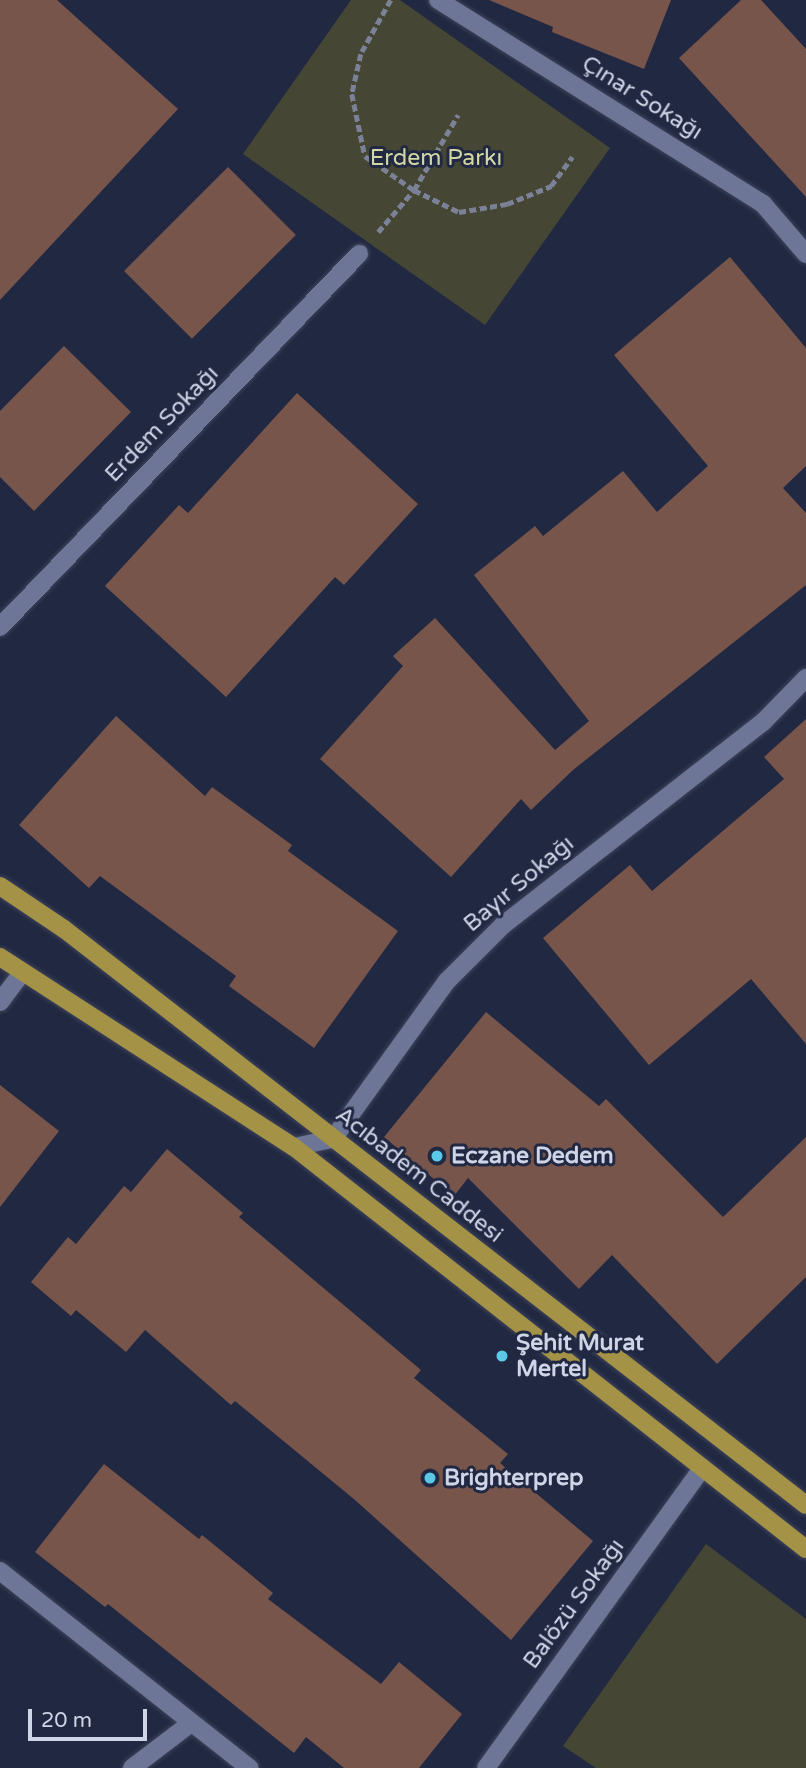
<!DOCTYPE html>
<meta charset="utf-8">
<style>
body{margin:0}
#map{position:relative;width:806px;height:1768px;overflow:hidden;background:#212842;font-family:"Varela Round",sans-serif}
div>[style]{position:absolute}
.green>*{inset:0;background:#454734}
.building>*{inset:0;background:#78554b;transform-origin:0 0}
.path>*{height:4.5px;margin-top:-2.25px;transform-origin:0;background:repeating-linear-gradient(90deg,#7b8197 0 7px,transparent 0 10.5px)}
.roads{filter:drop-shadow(0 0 2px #3e4359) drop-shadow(0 0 2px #3e4359)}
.minor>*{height:18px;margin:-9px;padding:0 9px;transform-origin:9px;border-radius:9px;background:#6d7696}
.major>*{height:18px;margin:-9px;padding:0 9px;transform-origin:9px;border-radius:9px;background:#a49246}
.dots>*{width:19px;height:19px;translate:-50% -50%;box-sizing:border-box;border:4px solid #212842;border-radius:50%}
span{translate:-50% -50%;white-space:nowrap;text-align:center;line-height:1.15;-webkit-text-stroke:6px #212842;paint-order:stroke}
.street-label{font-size:23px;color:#cfd4e6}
.park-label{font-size:23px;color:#d3d8a2}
.poi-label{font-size:23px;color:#cfd4e6;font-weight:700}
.left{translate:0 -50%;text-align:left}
.scale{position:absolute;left:28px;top:1709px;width:119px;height:32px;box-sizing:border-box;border:4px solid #cfd4e6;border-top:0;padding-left:9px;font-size:21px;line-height:24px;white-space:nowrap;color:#cfd4e6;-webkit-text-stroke:5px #212842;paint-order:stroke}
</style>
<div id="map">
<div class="green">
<i style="clip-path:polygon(351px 0,400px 0,610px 148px,485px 325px,243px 154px)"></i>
<i style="clip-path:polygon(706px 1544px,806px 1619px,806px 1768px,596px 1768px,563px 1746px)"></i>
</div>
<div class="building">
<i style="clip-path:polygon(0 0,57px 0,178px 109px,0 300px)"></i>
<i style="clip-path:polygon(489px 0,671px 0,644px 69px,552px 32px,553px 27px)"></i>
<i style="clip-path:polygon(741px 0,761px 0,806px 49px,806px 197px,679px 58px)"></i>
<i style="left:228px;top:167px;width:96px;height:147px;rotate:45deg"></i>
<i style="clip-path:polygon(730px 257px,806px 348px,806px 466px,783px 488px,806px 513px,806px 585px,573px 770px,531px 810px,521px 799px,451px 877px,320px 759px,403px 666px,393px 656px,435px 618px,555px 750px,589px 721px,474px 575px,535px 526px,543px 536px,623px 471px,657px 512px,708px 466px,614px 355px)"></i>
<i style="clip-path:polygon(64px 346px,131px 412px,34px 511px,0 477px,0 411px)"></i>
<i style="clip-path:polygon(297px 393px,418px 504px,344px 585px,335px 577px,226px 697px,105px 586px,179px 505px,188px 513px)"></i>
<i style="clip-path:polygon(116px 716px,205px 796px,212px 787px,292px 845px,288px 851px,398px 931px,314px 1048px,229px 986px,236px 976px,100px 876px,89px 888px,19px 825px)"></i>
<i style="clip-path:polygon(806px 719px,806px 1044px,751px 979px,649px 1065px,543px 938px,630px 865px,652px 891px,784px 779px,764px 757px)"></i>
<i style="clip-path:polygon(486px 1012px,599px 1106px,606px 1099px,723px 1217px,806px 1137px,806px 1277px,717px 1364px,612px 1255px,579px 1289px,468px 1178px,454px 1196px,384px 1137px)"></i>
<i style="clip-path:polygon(0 1085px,59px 1131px,0 1207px)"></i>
<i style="clip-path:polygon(167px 1149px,243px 1213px,239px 1217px,421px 1370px,414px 1378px,508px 1454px,500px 1463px,593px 1541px,511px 1640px,355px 1500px,235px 1401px,231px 1405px,145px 1330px,126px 1352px,76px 1310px,71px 1316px,31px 1282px,68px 1237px,76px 1244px,124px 1186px,131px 1192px)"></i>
<i style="clip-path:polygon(104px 1464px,199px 1539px,202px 1535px,273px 1593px,268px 1599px,381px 1684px,399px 1662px,462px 1714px,419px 1768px,344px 1768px,306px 1737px,294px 1753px,108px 1604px,105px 1607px,35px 1552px)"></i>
</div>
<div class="path">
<i style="left:391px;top:0;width:62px;rotate:119.1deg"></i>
<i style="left:361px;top:54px;width:41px;rotate:102.7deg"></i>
<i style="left:352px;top:94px;width:63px;rotate:78.2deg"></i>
<i style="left:365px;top:156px;width:60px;rotate:34.8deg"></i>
<i style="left:414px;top:190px;width:87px;rotate:-59.6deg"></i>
<i style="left:378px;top:232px;width:55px;rotate:-49.4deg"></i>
<i style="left:414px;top:190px;width:50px;rotate:26.1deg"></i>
<i style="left:459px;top:212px;width:49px;rotate:-9.5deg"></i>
<i style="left:507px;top:204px;width:48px;rotate:-22.2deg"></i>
<i style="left:551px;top:186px;width:36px;rotate:-54deg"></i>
</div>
<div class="roads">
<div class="minor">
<i style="left:438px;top:0;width:384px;rotate:32.1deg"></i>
<i style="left:763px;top:204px;width:66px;rotate:49.3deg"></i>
<i style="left:0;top:627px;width:518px;rotate:-46.1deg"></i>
<i style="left:0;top:1002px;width:35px;rotate:-53deg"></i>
<i style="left:294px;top:1147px;width:40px;rotate:-12deg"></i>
<i style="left:333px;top:1139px;width:195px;rotate:-54.2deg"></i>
<i style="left:447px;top:981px;width:79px;rotate:-45deg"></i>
<i style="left:503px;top:925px;width:330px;rotate:-38deg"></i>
<i style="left:763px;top:722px;width:62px;rotate:-45.7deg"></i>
<i style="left:0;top:1571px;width:318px;rotate:38.3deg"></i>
<i style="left:132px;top:1768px;width:74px;rotate:-37.3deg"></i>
<i style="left:486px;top:1768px;width:370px;rotate:-54.2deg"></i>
</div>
<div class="major">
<i style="left:0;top:886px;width:77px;rotate:33.9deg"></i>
<i style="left:64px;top:929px;width:939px;rotate:37.82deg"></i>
<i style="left:0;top:957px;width:350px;rotate:32.9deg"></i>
<i style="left:294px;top:1147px;width:651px;rotate:38.14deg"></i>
</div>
</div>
<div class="dots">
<i style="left:437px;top:1156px;background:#5bc8e7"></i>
<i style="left:502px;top:1356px;background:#5bc8e7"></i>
<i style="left:430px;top:1478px;background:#5bc8e7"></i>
</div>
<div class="street-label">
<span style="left:642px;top:98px;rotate:32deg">Çınar Sokağı</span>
<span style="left:162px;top:424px;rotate:-46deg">Erdem Sokağı</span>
<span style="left:519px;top:884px;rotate:-40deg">Bayır Sokağı</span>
<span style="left:419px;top:1175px;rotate:38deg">Acıbadem Caddesi</span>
<span style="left:574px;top:1604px;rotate:-54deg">Balözü Sokağı</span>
</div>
<div class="park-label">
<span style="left:436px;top:158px">Erdem Parkı</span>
</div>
<div class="poi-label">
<span class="left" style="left:451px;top:1156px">Eczane Dedem</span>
<span class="left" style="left:516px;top:1356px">Şehit Murat<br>Mertel</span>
<span class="left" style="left:444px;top:1478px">Brighterprep</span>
</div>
<div class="scale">20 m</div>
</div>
